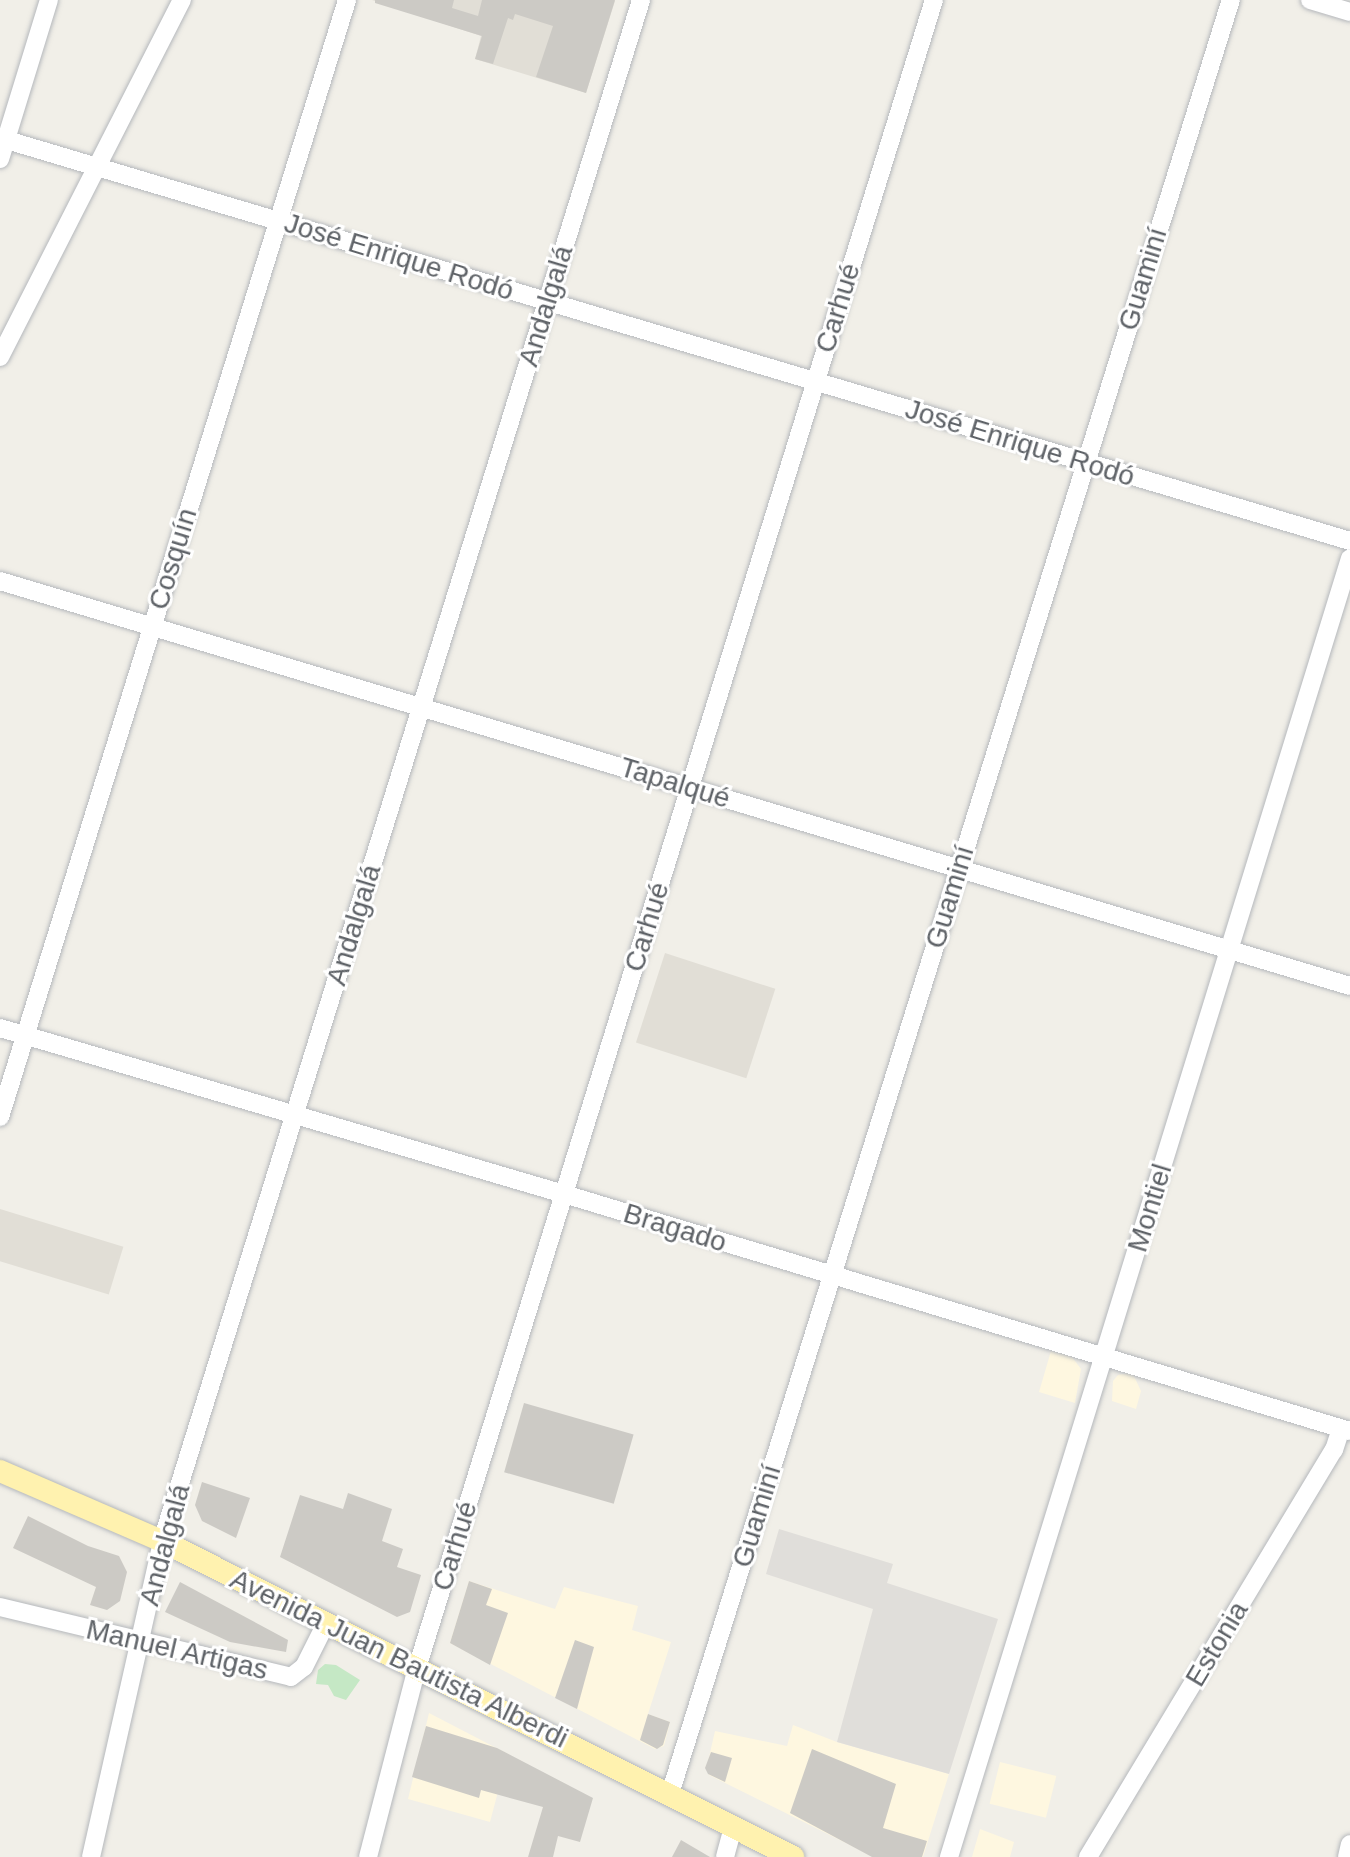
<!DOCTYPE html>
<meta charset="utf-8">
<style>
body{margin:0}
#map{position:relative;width:1350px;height:1857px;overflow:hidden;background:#f1efe8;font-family:Arial,sans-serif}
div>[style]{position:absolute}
.commercial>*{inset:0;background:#fef7e0;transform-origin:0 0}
.industrial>*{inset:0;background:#e0deda}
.education>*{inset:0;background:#e1ded6;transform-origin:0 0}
.green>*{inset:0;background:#c5e8c5}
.building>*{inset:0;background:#cccac5;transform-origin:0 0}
.roads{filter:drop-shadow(0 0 2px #b5b8bc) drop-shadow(0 0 2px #b5b8bc)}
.minor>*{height:18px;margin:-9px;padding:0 9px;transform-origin:9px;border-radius:9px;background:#fff}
.major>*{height:22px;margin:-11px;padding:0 11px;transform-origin:11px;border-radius:11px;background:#fff2af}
span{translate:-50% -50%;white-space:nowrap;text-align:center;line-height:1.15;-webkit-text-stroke:6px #fff;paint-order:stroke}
.street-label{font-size:28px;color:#5f6368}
</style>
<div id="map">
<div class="commercial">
<i style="clip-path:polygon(1051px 1351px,1072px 1357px,1081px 1369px,1075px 1403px,1039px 1392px)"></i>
<i style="clip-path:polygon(1132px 1372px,1141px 1391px,1136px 1409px,1112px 1401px,1113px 1381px,1118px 1375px)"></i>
<i style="clip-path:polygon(469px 1581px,555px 1609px,564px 1587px,638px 1606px,632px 1630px,671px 1642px,648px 1714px,670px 1722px,664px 1746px,655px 1749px,450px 1643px)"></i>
<i style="clip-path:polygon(429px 1713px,508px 1754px,490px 1822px,408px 1799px)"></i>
<i style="clip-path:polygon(793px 1725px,837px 1742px,949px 1774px,923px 1857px,874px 1857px,709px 1775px,707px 1766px,715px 1731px,787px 1746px)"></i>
<i style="left:1000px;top:1762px;width:58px;height:43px;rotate:14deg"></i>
<i style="clip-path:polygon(980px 1829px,1014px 1842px,1010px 1857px,972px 1857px)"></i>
</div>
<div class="industrial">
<i style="clip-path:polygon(779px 1529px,893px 1564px,887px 1583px,998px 1619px,949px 1774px,837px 1742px,873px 1609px,766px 1574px)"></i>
</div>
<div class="education">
<i style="clip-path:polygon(372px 0,611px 0,615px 1px,586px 93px,475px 59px,481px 36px)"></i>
<i style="left:665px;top:953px;width:116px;height:94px;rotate:18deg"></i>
<i style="left:0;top:1209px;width:129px;height:50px;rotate:17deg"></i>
</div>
<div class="green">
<i style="clip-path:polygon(325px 1664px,336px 1665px,360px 1680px,346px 1700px,334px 1696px,328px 1685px,316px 1684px,318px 1670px)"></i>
</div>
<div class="building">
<i style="clip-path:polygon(375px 0,454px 0,452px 8px,478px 16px,482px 0,615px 0,586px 93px,536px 77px,553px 26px,515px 14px,513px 20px,508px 18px,493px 64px,475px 59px,482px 36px,375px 3px)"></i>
<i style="left:524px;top:1403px;width:114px;height:72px;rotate:16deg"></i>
<i style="clip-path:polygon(202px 1482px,250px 1498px,236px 1538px,202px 1521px,195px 1505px)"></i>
<i style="clip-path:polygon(348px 1493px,392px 1509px,382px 1541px,403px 1549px,397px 1567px,421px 1575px,410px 1612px,397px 1617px,280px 1557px,300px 1495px,343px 1509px)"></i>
<i style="clip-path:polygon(28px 1516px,88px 1546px,119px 1556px,127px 1572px,120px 1601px,107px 1610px,90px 1605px,96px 1587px,13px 1548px)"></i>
<i style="clip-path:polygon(469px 1581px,492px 1589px,486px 1605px,508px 1613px,490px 1665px,450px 1643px)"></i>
<i style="clip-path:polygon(180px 1582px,288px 1640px,286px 1652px,230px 1642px,165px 1612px)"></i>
<i style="clip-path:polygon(575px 1640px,594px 1647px,577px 1709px,555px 1698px)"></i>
<i style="clip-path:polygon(648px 1714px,670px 1722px,663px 1745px,657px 1749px,640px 1740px)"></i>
<i style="clip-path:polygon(426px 1726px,497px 1748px,593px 1798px,580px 1842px,558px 1836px,553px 1857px,528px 1857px,543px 1807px,481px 1790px,479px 1798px,412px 1777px)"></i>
<i style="clip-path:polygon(812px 1749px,896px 1784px,883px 1828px,927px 1841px,922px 1857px,872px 1857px,790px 1813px)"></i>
<i style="clip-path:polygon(711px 1752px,732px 1758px,725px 1782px,708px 1774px,705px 1768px)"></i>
<i style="clip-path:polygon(681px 1840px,710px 1857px,672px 1857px)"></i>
</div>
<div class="roads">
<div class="minor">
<i style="left:1310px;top:0;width:42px;rotate:16.7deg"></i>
<i style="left:0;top:138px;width:1409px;rotate:16.62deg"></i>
<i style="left:0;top:159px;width:166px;rotate:-72.9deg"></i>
<i style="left:0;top:357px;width:401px;rotate:-63deg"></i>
<i style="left:0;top:581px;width:1409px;rotate:16.7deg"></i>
<i style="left:0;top:1028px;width:588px;rotate:16.4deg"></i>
<i style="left:564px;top:1194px;width:821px;rotate:16.78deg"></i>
<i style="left:0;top:1117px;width:1170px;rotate:-72.74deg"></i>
<i style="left:0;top:1607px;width:299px;rotate:13.5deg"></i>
<i style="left:291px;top:1677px;width:16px;rotate:-38deg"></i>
<i style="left:304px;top:1667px;width:49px;rotate:-63.4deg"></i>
<i style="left:670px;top:1794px;width:1880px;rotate:-72.64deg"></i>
<i style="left:91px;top:1857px;width:324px;rotate:-77.3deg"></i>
<i style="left:162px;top:1541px;width:1614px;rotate:-72.73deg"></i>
<i style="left:368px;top:1857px;width:195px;rotate:-75.5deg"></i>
<i style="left:417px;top:1668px;width:1746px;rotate:-72.78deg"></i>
<i style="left:725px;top:1857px;width:31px;rotate:-75deg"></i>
<i style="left:949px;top:1857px;width:1359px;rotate:-72.84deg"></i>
<i style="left:1088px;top:1857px;width:476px;rotate:-58.9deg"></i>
<i style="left:1334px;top:1450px;width:22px;rotate:-72deg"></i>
<i style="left:1347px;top:1857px;width:13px;rotate:-77deg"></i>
</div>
<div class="major">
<i style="left:0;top:1471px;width:176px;rotate:23.4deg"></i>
<i style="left:162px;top:1541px;width:706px;rotate:26.6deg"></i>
</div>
</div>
<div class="street-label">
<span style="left:399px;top:257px;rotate:17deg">José Enrique Rodó</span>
<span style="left:1143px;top:279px;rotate:-73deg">Guaminí</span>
<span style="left:546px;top:306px;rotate:-73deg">Andalgalá</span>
<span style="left:838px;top:308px;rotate:-73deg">Carhué</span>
<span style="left:1020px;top:443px;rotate:17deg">José Enrique Rodó</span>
<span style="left:173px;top:559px;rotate:-73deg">Cosquín</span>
<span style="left:675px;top:783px;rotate:17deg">Tapalqué</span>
<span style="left:950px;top:897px;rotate:-73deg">Guaminí</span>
<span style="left:354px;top:925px;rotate:-73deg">Andalgalá</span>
<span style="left:647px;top:927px;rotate:-73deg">Carhué</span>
<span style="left:1150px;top:1208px;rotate:-73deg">Montiel</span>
<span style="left:675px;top:1228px;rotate:17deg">Bragado</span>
<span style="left:757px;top:1516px;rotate:-73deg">Guaminí</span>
<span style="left:165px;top:1545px;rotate:-75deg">Andalgalá</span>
<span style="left:455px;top:1546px;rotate:-73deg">Carhué</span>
<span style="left:1217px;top:1644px;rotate:-59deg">Estonia</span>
<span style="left:177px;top:1650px;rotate:13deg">Manuel Artigas</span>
<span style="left:399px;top:1659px;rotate:26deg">Avenida Juan Bautista Alberdi</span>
</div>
</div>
